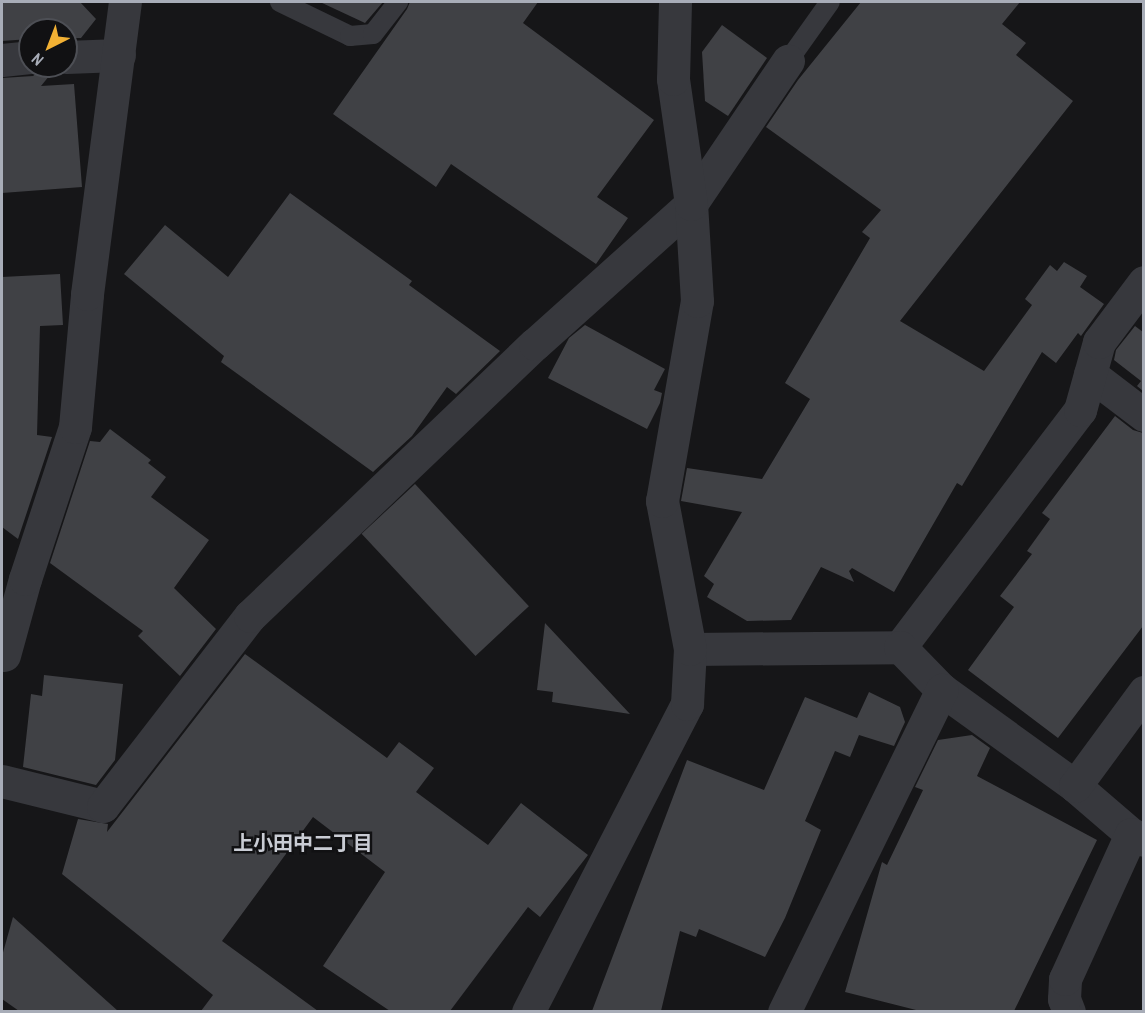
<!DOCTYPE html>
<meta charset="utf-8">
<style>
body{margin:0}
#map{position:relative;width:1145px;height:1013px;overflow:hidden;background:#161618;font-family:"Archivo Narrow","Noto Sans JP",sans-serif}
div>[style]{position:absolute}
.building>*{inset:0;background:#404145;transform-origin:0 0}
.lane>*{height:20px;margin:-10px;padding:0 10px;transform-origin:10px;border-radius:10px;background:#37383d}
.street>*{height:33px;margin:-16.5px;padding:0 16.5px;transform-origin:16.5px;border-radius:16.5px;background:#37383d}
span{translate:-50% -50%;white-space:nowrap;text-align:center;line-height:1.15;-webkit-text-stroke:5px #111113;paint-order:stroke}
.neighbourhood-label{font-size:20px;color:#c9ccd4;font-weight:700}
.frame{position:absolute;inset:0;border:3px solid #a8adb8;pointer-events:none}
.north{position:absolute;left:18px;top:18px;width:60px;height:60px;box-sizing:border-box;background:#111113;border:2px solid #4d4f55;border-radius:50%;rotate:222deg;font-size:16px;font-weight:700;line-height:24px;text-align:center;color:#a8adb8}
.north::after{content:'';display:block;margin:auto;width:21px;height:27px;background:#f2b134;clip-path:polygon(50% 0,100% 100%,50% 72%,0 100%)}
</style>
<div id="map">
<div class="building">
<i style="clip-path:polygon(2px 2px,80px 2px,96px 19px,81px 38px,66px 38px,66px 30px,30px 30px,30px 39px,2px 41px)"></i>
<i style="clip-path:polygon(320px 2px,383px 2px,365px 23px)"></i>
<i style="clip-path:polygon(410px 2px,538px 2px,523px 23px,654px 120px,597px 197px,628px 218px,596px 264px,451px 164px,436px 187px,333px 114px,407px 9px)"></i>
<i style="clip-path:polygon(861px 2px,1020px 2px,1002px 24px,1026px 43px,1016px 55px,1073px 101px,900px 321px,984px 371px,1032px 305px,1025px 299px,1050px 265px,1057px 271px,1064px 262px,1087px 276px,1080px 287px,1104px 304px,1081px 336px,1078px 333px,1056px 363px,1042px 352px,962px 486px,957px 483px,894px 592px,852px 568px,849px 571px,854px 582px,821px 567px,791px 620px,747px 621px,707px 597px,714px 584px,704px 576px,742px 512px,681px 501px,687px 468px,762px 479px,810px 399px,785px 383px,870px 238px,862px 232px,881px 210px,766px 127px,798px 80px)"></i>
<i style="clip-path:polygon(722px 25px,767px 58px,728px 116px,705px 101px,702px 52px)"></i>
<i style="clip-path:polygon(46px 66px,54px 70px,41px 86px,74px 84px,82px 187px,2px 193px,2px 78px,33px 76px)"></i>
<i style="clip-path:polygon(290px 193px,412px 281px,409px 285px,500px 351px,456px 394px,447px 387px,412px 436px,373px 472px,221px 362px,224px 356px,124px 274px,165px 225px,228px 277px)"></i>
<i style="clip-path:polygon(60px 274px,63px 325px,40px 326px,37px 435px,52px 437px,18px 539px,2px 527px,2px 277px)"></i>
<i style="clip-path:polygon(585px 325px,665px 369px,654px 390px,662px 393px,660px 403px,647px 429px,548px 378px,569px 338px)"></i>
<i style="clip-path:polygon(1135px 326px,1143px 332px,1143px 391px,1137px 386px,1141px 381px,1114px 360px,1116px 350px)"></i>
<i style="clip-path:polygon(1115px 416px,1133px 430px,1143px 433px,1143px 626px,1058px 738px,968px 670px,1014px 607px,1000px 596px,1032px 554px,1027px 551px,1050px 519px,1042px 513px)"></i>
<i style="clip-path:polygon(110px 429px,151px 460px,148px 463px,166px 477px,151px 497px,209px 540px,174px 588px,216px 629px,180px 676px,138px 636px,143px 631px,50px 563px,90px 441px,100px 442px)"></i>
<i style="left:415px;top:484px;width:167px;height:73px;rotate:47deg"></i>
<i style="clip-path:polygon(545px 623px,559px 638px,630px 714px,552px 702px,553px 692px,537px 690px)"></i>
<i style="clip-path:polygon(245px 654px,387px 758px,399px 742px,434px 768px,416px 792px,488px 845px,521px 803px,588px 855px,540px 917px,528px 907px,450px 1011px,390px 1011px,323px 966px,385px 872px,313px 817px,222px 941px,318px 1011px,201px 1011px,213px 995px,62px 874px,78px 819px,108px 824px,107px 832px)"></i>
<i style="clip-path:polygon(44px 675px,123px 684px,115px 760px,96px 785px,23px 767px,31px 694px,42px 696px)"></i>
<i style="clip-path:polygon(869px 692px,900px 707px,905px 722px,894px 746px,859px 735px,850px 757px,835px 751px,805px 821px,821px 830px,785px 918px,765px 957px,699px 929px,696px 937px,680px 931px,661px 1011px,592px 1011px,687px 760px,764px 790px,805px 697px,857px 718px)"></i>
<i style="clip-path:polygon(972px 735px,990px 748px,977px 776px,1097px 840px,1014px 1011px,920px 1011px,845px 992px,882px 862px,887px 865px,923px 790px,915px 787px,938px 740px)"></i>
<i style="clip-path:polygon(13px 917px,118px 1011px,19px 1011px,2px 999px,2px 956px)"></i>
</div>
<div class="lane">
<i style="left:280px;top:2px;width:78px;rotate:25.9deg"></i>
<i style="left:350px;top:36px;width:23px;rotate:-5deg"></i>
<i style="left:373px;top:34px;width:41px;rotate:-52deg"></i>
<i style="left:788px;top:61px;width:72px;rotate:-54.6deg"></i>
</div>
<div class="street">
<i style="left:66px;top:57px;width:53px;rotate:-2.2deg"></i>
<i style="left:2px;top:60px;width:28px;rotate:-6deg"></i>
<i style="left:1090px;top:374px;width:68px;rotate:37.2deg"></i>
<i style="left:900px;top:647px;width:298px;rotate:-52.8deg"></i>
<i style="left:1080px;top:410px;width:71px;rotate:-74.4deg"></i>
<i style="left:1099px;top:342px;width:75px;rotate:-53.1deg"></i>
<i style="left:690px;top:649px;width:210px;rotate:-0.5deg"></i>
<i style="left:900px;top:647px;width:60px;rotate:45.7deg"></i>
<i style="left:942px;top:690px;width:164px;rotate:35.8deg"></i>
<i style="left:1075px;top:786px;width:74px;rotate:40.6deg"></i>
<i style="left:1131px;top:834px;width:14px;rotate:25deg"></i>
<i style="left:4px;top:655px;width:79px;rotate:-74.6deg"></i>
<i style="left:25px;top:579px;width:160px;rotate:-71.8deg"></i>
<i style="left:75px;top:427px;width:134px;rotate:-84.8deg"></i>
<i style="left:87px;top:294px;width:294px;rotate:-82.6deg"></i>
<i style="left:2px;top:781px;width:104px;rotate:13.9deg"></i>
<i style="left:103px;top:806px;width:240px;rotate:-52.3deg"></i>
<i style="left:250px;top:616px;width:394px;rotate:-43.7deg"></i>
<i style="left:535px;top:344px;width:210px;rotate:-41.9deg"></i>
<i style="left:691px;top:204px;width:173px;rotate:-55.9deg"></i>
<i style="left:1075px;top:786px;width:117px;rotate:-53.7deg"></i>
<i style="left:528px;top:1012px;width:347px;rotate:-62.7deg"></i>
<i style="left:687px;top:704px;width:55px;rotate:-86.9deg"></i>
<i style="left:690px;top:649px;width:151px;rotate:-100.7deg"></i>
<i style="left:662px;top:501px;width:203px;rotate:-80.1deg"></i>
<i style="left:697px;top:301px;width:97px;rotate:-93.5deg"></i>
<i style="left:691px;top:204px;width:126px;rotate:-98.2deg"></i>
<i style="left:673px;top:79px;width:77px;rotate:-88.5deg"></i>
<i style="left:784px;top:1012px;width:359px;rotate:-63.9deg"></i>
<i style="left:1069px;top:1012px;width:14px;rotate:-111deg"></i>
<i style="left:1064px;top:999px;width:20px;rotate:-87deg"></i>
<i style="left:1065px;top:979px;width:159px;rotate:-65.5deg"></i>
</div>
<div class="neighbourhood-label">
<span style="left:303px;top:842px">上小田中二丁目</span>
</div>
<div class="frame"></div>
<div class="north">N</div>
</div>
